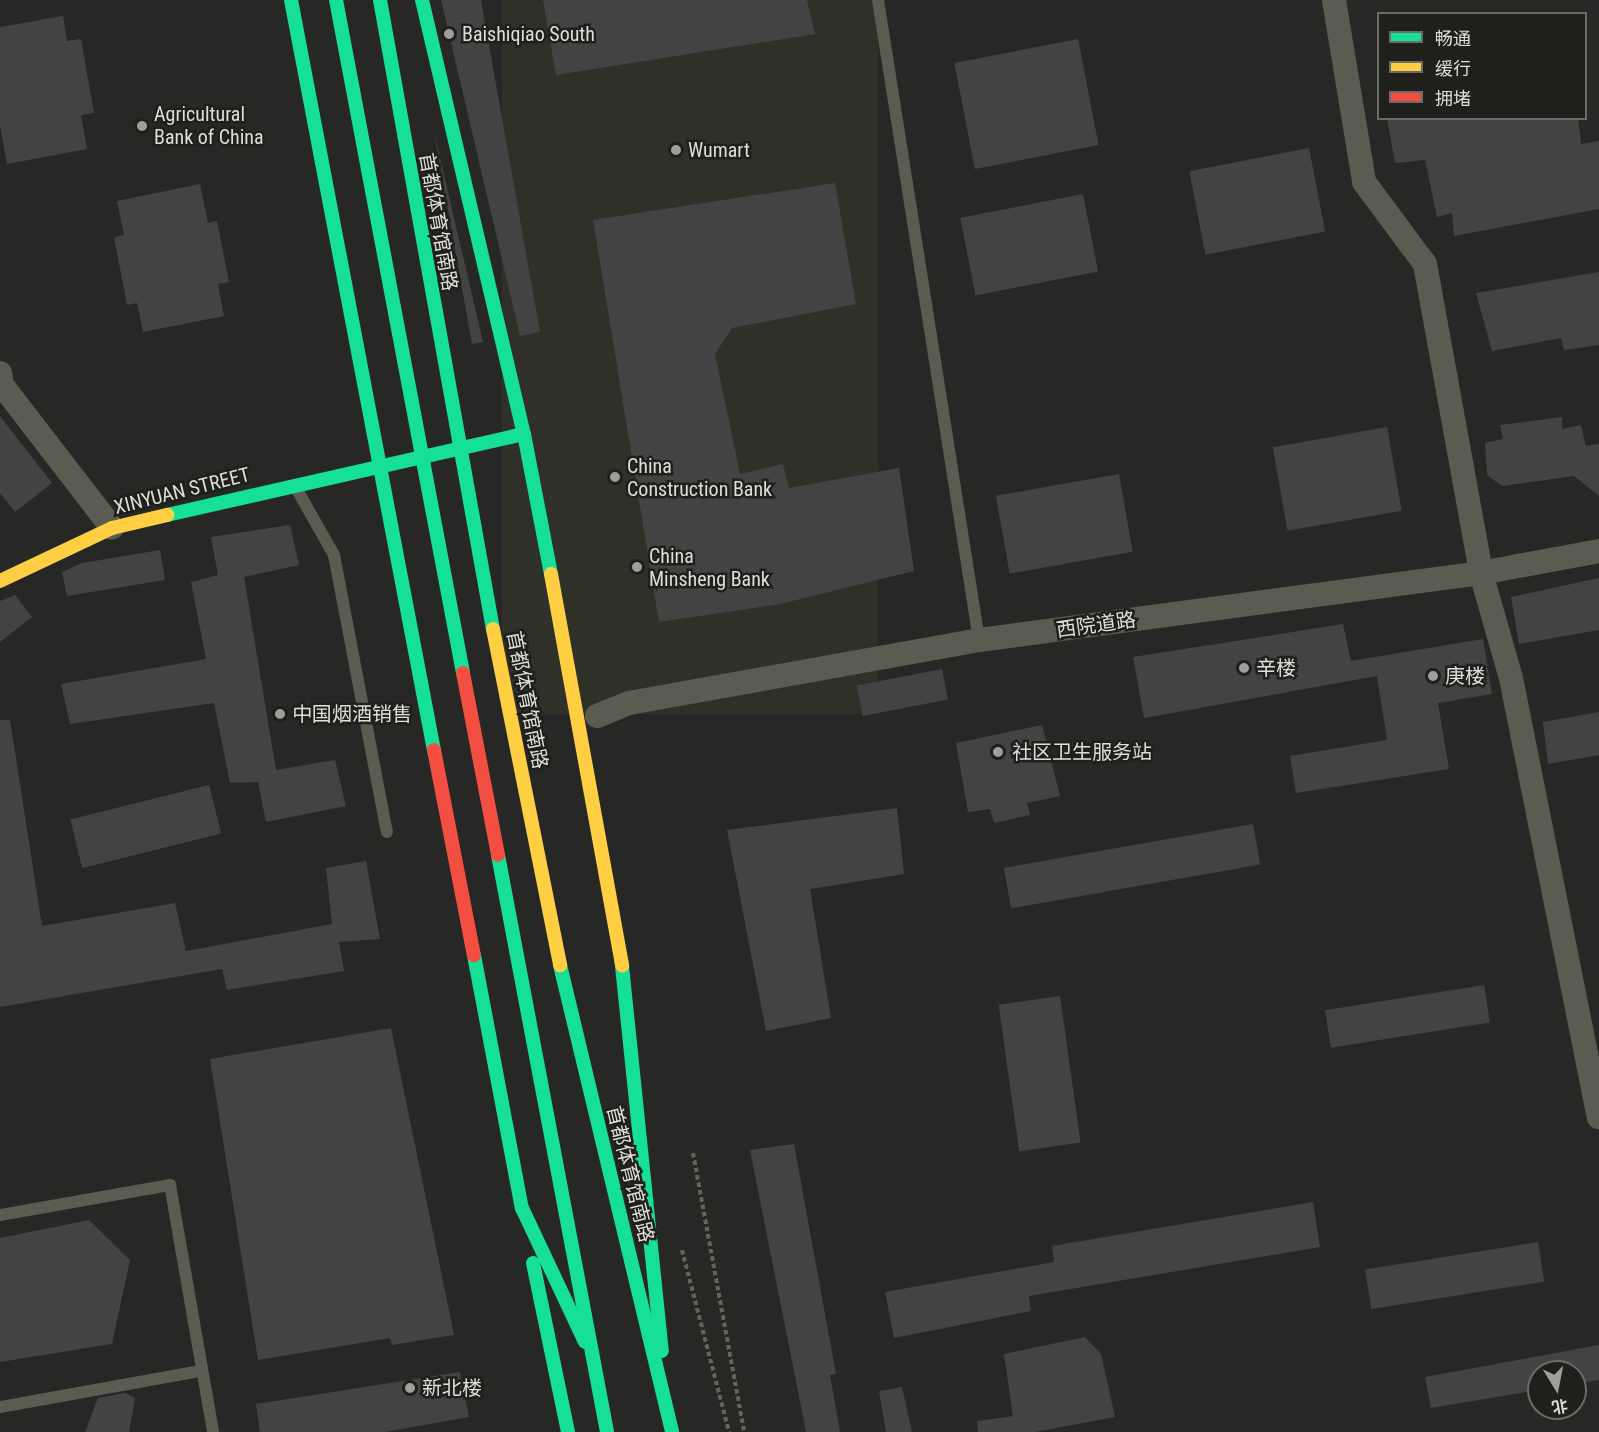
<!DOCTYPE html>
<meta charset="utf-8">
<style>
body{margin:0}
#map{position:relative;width:1599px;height:1432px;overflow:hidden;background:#272826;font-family:"Roboto Condensed","Noto Sans SC",sans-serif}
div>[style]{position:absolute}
.built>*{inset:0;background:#2f3128;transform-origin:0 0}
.building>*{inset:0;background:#434343;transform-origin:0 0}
.path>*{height:4px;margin-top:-2px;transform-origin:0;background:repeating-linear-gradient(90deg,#63655d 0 4.5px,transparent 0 7.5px)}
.lane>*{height:12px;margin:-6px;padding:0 6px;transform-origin:6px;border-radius:6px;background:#5a5c52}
.street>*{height:24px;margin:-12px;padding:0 12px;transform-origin:12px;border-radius:12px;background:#5a5c52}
.fast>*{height:14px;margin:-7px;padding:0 7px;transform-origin:7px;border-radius:7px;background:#16e098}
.slow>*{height:14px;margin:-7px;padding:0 7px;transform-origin:7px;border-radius:7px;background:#ffcf43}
.jam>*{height:14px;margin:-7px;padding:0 7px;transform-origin:7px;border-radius:7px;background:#f24e42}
.dots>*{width:16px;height:16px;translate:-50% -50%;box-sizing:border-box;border:3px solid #1f201b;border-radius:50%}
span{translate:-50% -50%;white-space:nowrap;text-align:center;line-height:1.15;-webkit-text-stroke:5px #1f201b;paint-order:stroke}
.poi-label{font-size:20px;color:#dededc}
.left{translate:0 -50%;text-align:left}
.street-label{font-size:20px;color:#dededc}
.legend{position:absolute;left:1377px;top:12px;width:210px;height:108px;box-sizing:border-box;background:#1f201b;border:2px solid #6b6c68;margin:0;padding:8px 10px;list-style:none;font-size:18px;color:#dededc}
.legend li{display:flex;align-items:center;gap:12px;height:30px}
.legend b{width:30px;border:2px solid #6b6c68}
.north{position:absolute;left:1527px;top:1360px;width:60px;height:60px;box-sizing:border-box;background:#1f201b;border:2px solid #6b6c68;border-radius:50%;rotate:170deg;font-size:16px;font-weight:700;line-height:24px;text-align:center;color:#dededc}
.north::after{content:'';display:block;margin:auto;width:21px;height:27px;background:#9e9e9c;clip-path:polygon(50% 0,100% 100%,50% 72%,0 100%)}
</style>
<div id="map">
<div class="built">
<i style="left:502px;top:0;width:376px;height:714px"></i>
</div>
<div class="building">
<i style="clip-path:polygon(441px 0,481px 0,540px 332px,520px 336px)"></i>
<i style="clip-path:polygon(543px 0,807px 0,815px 34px,556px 75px)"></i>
<i style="clip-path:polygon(63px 16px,67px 41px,81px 39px,94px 113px,81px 115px,87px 149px,7px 164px,0 125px,0 27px)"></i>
<i style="left:1078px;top:39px;width:108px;height:126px;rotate:79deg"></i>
<i style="clip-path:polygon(1387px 118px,1578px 118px,1581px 144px,1599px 141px,1599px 209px,1454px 236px,1452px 213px,1437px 217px,1425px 160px,1395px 163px)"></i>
<i style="clip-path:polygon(434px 132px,483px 342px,472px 344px)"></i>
<i style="left:1309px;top:148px;width:85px;height:122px;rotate:79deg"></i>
<i style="clip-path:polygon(835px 183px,856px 304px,732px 328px,715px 354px,740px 474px,783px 464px,789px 488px,899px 468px,914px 571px,780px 604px,659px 622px,593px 220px)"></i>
<i style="clip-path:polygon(200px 184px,208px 223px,217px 221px,229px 282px,218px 284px,224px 316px,143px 332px,137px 303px,127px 305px,114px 237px,124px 235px,117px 201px)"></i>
<i style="left:1083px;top:194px;width:79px;height:125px;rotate:79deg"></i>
<i style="clip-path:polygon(1599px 272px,1599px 345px,1564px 350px,1561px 338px,1492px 351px,1476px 293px)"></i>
<i style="clip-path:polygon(0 416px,52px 483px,15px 512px,0 493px)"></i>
<i style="clip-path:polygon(1562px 417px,1562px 429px,1581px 425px,1586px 446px,1599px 444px,1599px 496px,1574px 476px,1502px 486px,1487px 475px,1485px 443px,1503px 439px,1500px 425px)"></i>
<i style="left:1387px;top:427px;width:85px;height:116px;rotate:80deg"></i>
<i style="left:1119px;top:474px;width:79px;height:125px;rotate:80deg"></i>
<i style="clip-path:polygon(290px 525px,299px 565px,244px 577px,276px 770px,335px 760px,346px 806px,266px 822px,258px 782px,230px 783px,214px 703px,70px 724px,61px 684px,206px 659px,191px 582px,218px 575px,211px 537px)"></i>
<i style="clip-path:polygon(160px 550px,165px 580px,67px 596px,62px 572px,82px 563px)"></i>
<i style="clip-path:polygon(1599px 578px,1599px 630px,1519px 644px,1511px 597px)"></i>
<i style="clip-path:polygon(15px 595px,32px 617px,0 642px,0 601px)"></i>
<i style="clip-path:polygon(1343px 624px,1351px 661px,1483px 639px,1492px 694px,1438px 703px,1449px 769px,1296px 793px,1290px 756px,1387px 740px,1377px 676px,1144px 718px,1133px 657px)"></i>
<i style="left:942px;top:669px;width:31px;height:87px;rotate:79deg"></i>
<i style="clip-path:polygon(1599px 712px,1599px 755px,1548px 764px,1543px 722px)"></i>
<i style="clip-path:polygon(0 720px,10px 720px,42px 926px,175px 903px,186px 951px,332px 924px,326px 868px,366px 861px,380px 939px,339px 942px,344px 971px,227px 990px,222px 969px,0 1007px)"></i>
<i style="clip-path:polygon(1042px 725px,1060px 796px,1027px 803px,1030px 815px,994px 823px,990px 809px,968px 812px,956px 743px)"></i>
<i style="left:209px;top:785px;width:50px;height:143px;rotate:76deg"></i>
<i style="clip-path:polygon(897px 808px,904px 874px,810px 889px,831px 1018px,766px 1031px,727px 830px)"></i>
<i style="left:1253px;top:824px;width:41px;height:253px;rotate:80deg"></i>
<i style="left:1484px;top:985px;width:38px;height:161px;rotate:81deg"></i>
<i style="left:1060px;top:996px;width:148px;height:62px;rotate:82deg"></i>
<i style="clip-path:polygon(391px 1028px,454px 1335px,392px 1345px,390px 1338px,258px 1360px,210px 1059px)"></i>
<i style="clip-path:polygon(794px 1144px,836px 1374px,830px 1375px,840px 1432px,806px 1432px,750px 1150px)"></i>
<i style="clip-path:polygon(1313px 1202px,1320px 1247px,1029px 1296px,1031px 1311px,894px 1338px,885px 1292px,1054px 1262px,1052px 1246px)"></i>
<i style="clip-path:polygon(89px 1220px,130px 1260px,112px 1344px,0 1362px,0 1238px)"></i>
<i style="left:1538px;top:1242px;width:40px;height:175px;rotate:81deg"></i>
<i style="clip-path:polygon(1085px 1337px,1101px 1354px,1115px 1417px,1035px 1432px,978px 1432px,977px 1421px,1013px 1416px,1004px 1354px)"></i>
<i style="clip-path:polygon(1599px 1345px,1599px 1380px,1575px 1384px,1575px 1372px,1539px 1372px,1539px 1390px,1431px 1408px,1425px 1377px)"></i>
<i style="clip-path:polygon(460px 1372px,469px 1417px,385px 1432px,260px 1432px,256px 1404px)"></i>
<i style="clip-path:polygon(902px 1387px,912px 1432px,886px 1432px,879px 1391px)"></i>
<i style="clip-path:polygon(125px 1393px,135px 1398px,129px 1432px,85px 1432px,98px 1398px)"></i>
</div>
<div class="path">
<i style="left:693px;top:1153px;width:284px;rotate:79.6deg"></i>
<i style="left:682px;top:1250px;width:188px;rotate:75.5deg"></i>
</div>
<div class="lane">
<i style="left:878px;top:0;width:648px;rotate:81.03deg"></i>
<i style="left:296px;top:488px;width:77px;rotate:60.4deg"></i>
<i style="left:334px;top:555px;width:282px;rotate:79.2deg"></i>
<i style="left:0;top:1215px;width:173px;rotate:-10deg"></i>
<i style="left:170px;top:1185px;width:251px;rotate:80.1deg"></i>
<i style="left:0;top:1407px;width:204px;rotate:-10.2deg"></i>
</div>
<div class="street">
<i style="left:1334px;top:0;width:184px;rotate:80.6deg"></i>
<i style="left:1364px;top:182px;width:102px;rotate:53.4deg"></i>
<i style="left:1425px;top:264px;width:314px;rotate:79.7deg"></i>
<i style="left:1481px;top:573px;width:109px;rotate:74.1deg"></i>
<i style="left:1511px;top:678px;width:448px;rotate:78.7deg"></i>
<i style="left:0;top:373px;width:12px;rotate:81deg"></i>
<i style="left:2px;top:385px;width:180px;rotate:52.4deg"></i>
<i style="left:597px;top:716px;width:35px;rotate:-22deg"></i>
<i style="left:629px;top:703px;width:356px;rotate:-10.2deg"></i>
<i style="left:979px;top:640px;width:506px;rotate:-7.6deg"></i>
<i style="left:1481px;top:573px;width:120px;rotate:-10.6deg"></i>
</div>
<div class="fast">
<i style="left:291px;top:0;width:764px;rotate:79.21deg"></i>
<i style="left:336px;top:0;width:685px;rotate:79.31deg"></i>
<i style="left:380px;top:0;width:639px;rotate:79.82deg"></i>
<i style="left:422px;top:0;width:446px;rotate:76.8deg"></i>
<i style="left:524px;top:434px;width:143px;rotate:79.1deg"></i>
<i style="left:167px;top:515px;width:366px;rotate:-12.8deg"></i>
<i style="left:498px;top:855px;width:587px;rotate:79.3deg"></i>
<i style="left:474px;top:955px;width:258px;rotate:79.3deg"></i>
<i style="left:522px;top:1208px;width:148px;rotate:64.8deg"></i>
<i style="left:560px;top:965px;width:480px;rotate:76.5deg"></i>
<i style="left:622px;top:966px;width:387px;rotate:84.1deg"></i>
<i style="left:533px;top:1263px;width:173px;rotate:78.3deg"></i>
</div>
<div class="slow">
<i style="left:551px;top:574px;width:398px;rotate:79.7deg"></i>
<i style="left:0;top:581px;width:124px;rotate:-25.3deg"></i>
<i style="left:112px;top:528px;width:57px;rotate:-13.3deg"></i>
<i style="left:493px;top:629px;width:343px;rotate:78.7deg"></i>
</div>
<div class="jam">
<i style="left:463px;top:673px;width:185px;rotate:79.1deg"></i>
<i style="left:434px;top:750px;width:209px;rotate:79deg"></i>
</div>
<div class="dots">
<i style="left:449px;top:34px;background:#9e9e9c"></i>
<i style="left:142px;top:126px;background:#9e9e9c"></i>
<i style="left:676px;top:150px;background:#9e9e9c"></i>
<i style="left:615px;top:477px;background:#9e9e9c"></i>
<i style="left:637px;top:567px;background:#9e9e9c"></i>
<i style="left:1244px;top:668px;background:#9e9e9c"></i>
<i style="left:1433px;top:676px;background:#9e9e9c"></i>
<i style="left:280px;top:714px;background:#9e9e9c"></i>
<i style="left:998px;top:752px;background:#9e9e9c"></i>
<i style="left:410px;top:1388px;background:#9e9e9c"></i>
</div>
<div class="poi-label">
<span class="left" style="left:462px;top:34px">Baishiqiao South</span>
<span class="left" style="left:154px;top:126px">Agricultural<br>Bank of China</span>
<span class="left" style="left:688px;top:150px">Wumart</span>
<span class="left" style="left:627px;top:478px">China<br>Construction Bank</span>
<span class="left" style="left:649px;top:568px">China<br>Minsheng Bank</span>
<span class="left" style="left:1256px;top:668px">辛楼</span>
<span class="left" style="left:1445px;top:676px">庚楼</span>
<span class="left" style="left:292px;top:714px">中国烟酒销售</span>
<span class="left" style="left:1012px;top:752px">社区卫生服务站</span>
<span class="left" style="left:422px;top:1388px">新北楼</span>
</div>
<div class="street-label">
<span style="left:438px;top:222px;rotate:80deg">首都体育馆南路</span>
<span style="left:182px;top:491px;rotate:-14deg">XINYUAN STREET</span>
<span style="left:1096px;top:625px;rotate:-8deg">西院道路</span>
<span style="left:527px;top:700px;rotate:79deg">首都体育馆南路</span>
<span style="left:630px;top:1174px;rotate:76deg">首都体育馆南路</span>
</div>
<ul class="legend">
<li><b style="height:8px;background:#16e098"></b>畅通</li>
<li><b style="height:8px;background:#ffcf43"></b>缓行</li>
<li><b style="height:8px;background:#f24e42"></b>拥堵</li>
</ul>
<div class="north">北</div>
</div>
